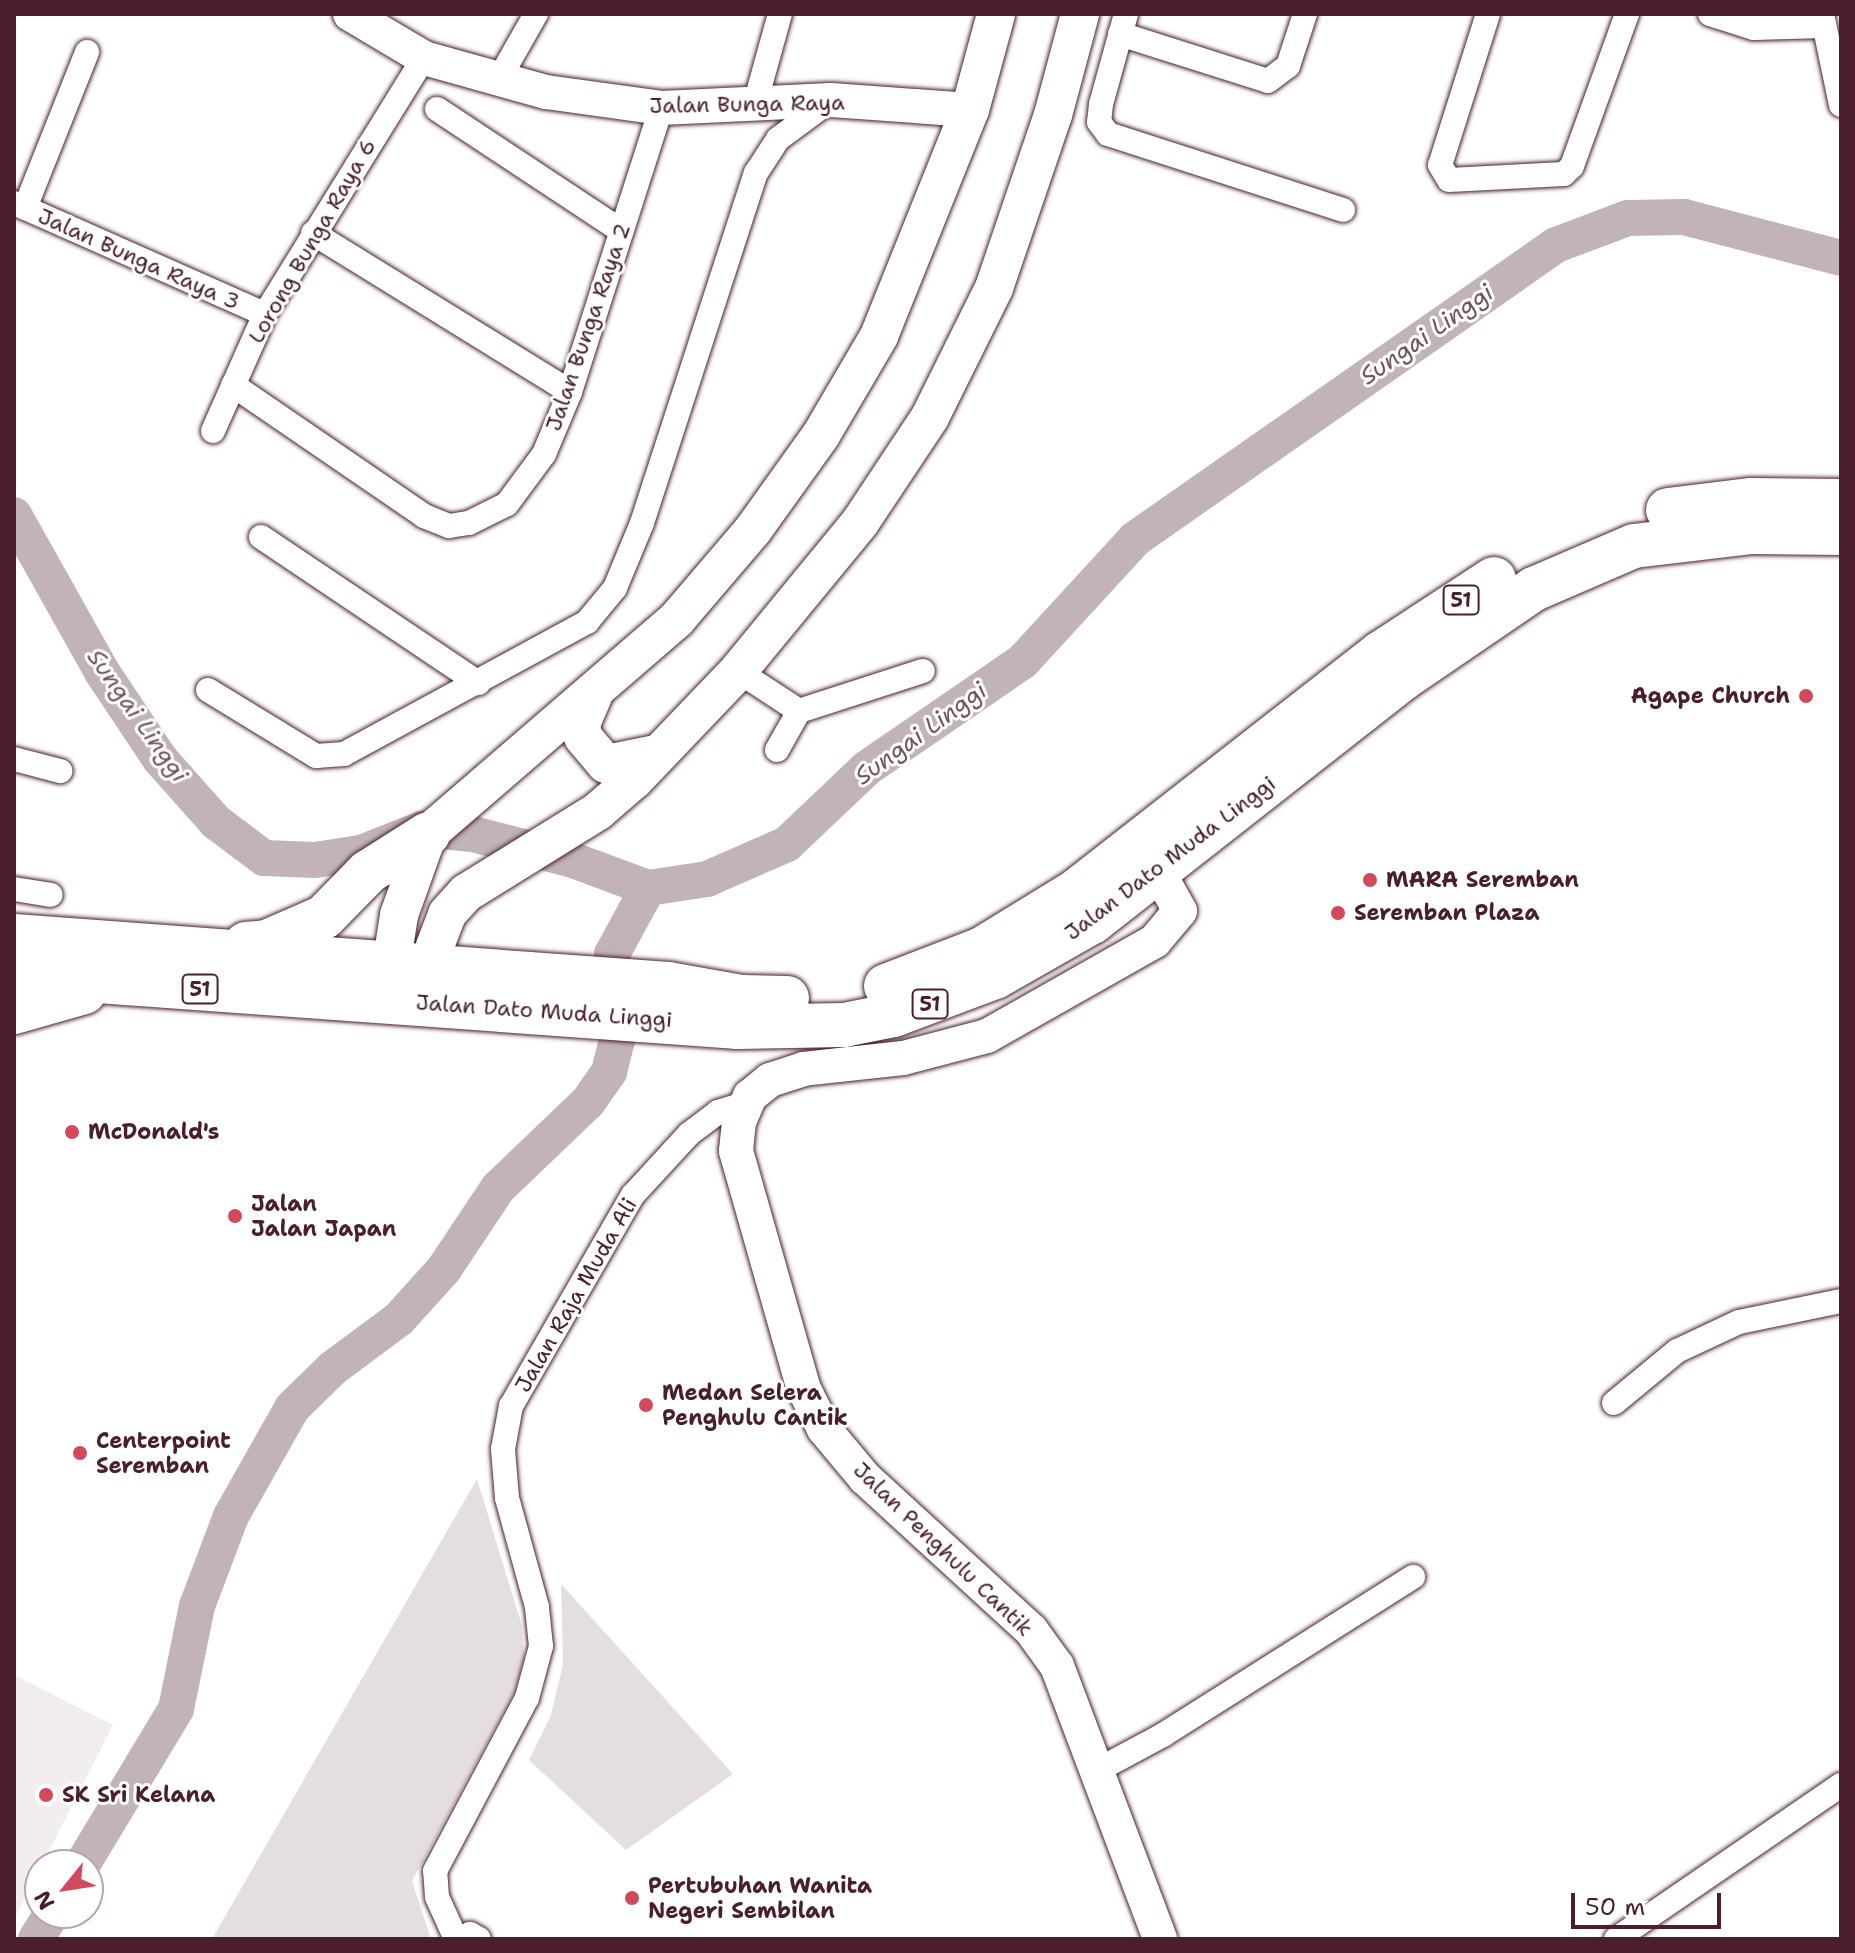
<!DOCTYPE html>
<style>
body{margin:0}
#map{position:relative;width:1855px;height:1953px;overflow:hidden;background:#fff;font-family:"Shantell Sans",sans-serif}
div>[style]{position:absolute}
.built>*{inset:0;background:#f2eeef}
.green>*{inset:0;background:#e5dee0}
.river>*{height:36px;margin:-18px;padding:0 18px;transform-origin:18px;border-radius:18px;background:#c1b3b6}
.roads{filter:drop-shadow(0 0 2px #4a1f2b) drop-shadow(0 0 2px #4a1f2b)}
.street>*{height:24px;margin:-12px;padding:0 12px;transform-origin:12px;border-radius:12px;background:#fff}
.secondary>*{height:34px;margin:-17px;padding:0 17px;transform-origin:17px;border-radius:17px;background:#fff}
.primary>*{height:38px;margin:-19px;padding:0 19px;transform-origin:19px;border-radius:19px;background:#fff}
.highway>*{height:44px;margin:-22px;padding:0 22px;transform-origin:22px;border-radius:22px;background:#fff}
.dots>*{width:22px;height:22px;translate:-50% -50%;box-sizing:border-box;border:4px solid #fff;border-radius:50%}
span{translate:-50% -50%;white-space:nowrap;text-align:center;line-height:1.15;-webkit-text-stroke:6px #fff;paint-order:stroke}
.shield-label span{padding:2px 6px;background:#fff;border:2px solid;border-radius:6px;-webkit-text-stroke-width:0}
.shield-label{font-size:20px;color:#4a1f2b;font-weight:700}
.street-label{font-size:22px;color:#4a1f2b}
.poi-label{font-size:22px;color:#4a1f2b;font-weight:700}
.right{translate:-100% -50%;text-align:right}
.left{translate:0 -50%;text-align:left}
.water-label{font-size:24px;color:#74535c;font-style:italic}
.frame{position:absolute;inset:0;border:16px solid #4a1f2b;pointer-events:none}
.north{position:absolute;left:24px;top:1849px;width:80px;height:80px;box-sizing:border-box;background:#fff;border:2px solid #b7a5aa;border-radius:50%;rotate:240deg;font-size:22px;font-weight:700;line-height:32px;text-align:center;color:#4a1f2b}
.north::after{content:'';display:block;margin:auto;width:28px;height:36px;background:#d1495b;clip-path:polygon(50% 0,100% 100%,50% 72%,0 100%)}
.scale{position:absolute;left:1571px;top:1893px;width:150px;height:36px;box-sizing:border-box;border:4px solid #4a1f2b;border-top:0;padding-left:10px;font-size:24px;line-height:28px;white-space:nowrap;color:#4a1f2b;-webkit-text-stroke:6px #fff;paint-order:stroke}
</style>
<div id="map">
<div class="built">
<i style="clip-path:polygon(14px 1675px,113px 1725px,14px 1920px)"></i>
</div>
<div class="green">
<i style="clip-path:polygon(477px 1479px,522px 1626px,524px 1659px,515px 1691px,412px 1881px,431px 1939px,212px 1939px)"></i>
<i style="clip-path:polygon(561px 1584px,733px 1774px,626px 1850px,529px 1760px,551px 1715px,563px 1664px)"></i>
</div>
<div class="river">
<i style="left:14px;top:515px;width:180px;rotate:60.7deg"></i>
<i style="left:102px;top:672px;width:105px;rotate:56.3deg"></i>
<i style="left:160px;top:759px;width:84px;rotate:48.4deg"></i>
<i style="left:216px;top:822px;width:60px;rotate:36.9deg"></i>
<i style="left:264px;top:858px;width:51px;rotate:2.2deg"></i>
<i style="left:315px;top:860px;width:47px;rotate:-8.7deg"></i>
<i style="left:361px;top:853px;width:66px;rotate:-21.5deg"></i>
<i style="left:422px;top:829px;width:51px;rotate:5.6deg"></i>
<i style="left:473px;top:834px;width:100px;rotate:14.5deg"></i>
<i style="left:570px;top:859px;width:83px;rotate:20.4deg"></i>
<i style="left:648px;top:888px;width:60px;rotate:-8.7deg"></i>
<i style="left:707px;top:879px;width:87px;rotate:-23.6deg"></i>
<i style="left:787px;top:844px;width:110px;rotate:-43.5deg"></i>
<i style="left:867px;top:768px;width:189px;rotate:-34.4deg"></i>
<i style="left:1023px;top:661px;width:166px;rotate:-47.4deg"></i>
<i style="left:1135px;top:539px;width:513px;rotate:-34.93deg"></i>
<i style="left:1556px;top:245px;width:77px;rotate:-20.6deg"></i>
<i style="left:1628px;top:218px;width:56px;rotate:-1deg"></i>
<i style="left:1684px;top:217px;width:162px;rotate:14.6deg"></i>
<i style="left:82px;top:1865px;width:182px;rotate:-58.9deg"></i>
<i style="left:176px;top:1709px;width:105px;rotate:-78.5deg"></i>
<i style="left:197px;top:1606px;width:96px;rotate:-69.3deg"></i>
<i style="left:231px;top:1516px;width:124px;rotate:-60.5deg"></i>
<i style="left:292px;top:1408px;width:57px;rotate:-44.3deg"></i>
<i style="left:333px;top:1368px;width:82px;rotate:-36.6deg"></i>
<i style="left:399px;top:1319px;width:67px;rotate:-48deg"></i>
<i style="left:444px;top:1269px;width:97px;rotate:-56.3deg"></i>
<i style="left:498px;top:1188px;width:124px;rotate:-43.7deg"></i>
<i style="left:588px;top:1102px;width:37px;rotate:-55deg"></i>
<i style="left:609px;top:1072px;width:32px;rotate:-76deg"></i>
<i style="left:617px;top:1041px;width:87px;rotate:-93.3deg"></i>
<i style="left:612px;top:954px;width:75px;rotate:-61.4deg"></i>
<i style="left:36px;top:1939px;width:31px;rotate:-58deg"></i>
</div>
<div class="roads">
<div class="street">
<i style="left:1126px;top:14px;width:93px;rotate:105.5deg"></i>
<i style="left:1101px;top:104px;width:18px;rotate:96deg"></i>
<i style="left:1099px;top:122px;width:15px;rotate:53deg"></i>
<i style="left:1108px;top:134px;width:247px;rotate:17.9deg"></i>
<i style="left:1488px;top:14px;width:158px;rotate:107.6deg"></i>
<i style="left:1440px;top:165px;width:17px;rotate:59deg"></i>
<i style="left:1449px;top:180px;width:115px;rotate:-3deg"></i>
<i style="left:1564px;top:174px;width:11px;rotate:-45deg"></i>
<i style="left:1572px;top:166px;width:162px;rotate:-70.1deg"></i>
<i style="left:1710px;top:14px;width:46px;rotate:17.7deg"></i>
<i style="left:1754px;top:28px;width:70px;rotate:-1.6deg"></i>
<i style="left:1822px;top:14px;width:93px;rotate:78.2deg"></i>
<i style="left:1120px;top:34px;width:155px;rotate:17.6deg"></i>
<i style="left:1268px;top:81px;width:25px;rotate:-37deg"></i>
<i style="left:1288px;top:66px;width:55px;rotate:-71.9deg"></i>
<i style="left:499px;top:79px;width:75px;rotate:-60.4deg"></i>
<i style="left:755px;top:104px;width:93px;rotate:-74.5deg"></i>
<i style="left:437px;top:109px;width:221px;rotate:33.5deg"></i>
<i style="left:14px;top:203px;width:274px;rotate:23.9deg"></i>
<i style="left:25px;top:208px;width:168px;rotate:-68.3deg"></i>
<i style="left:313px;top:233px;width:302px;rotate:31.7deg"></i>
<i style="left:233px;top:385px;width:232px;rotate:34.4deg"></i>
<i style="left:424px;top:516px;width:27px;rotate:22deg"></i>
<i style="left:449px;top:526px;width:20px;rotate:-9deg"></i>
<i style="left:469px;top:523px;width:42px;rotate:-26.6deg"></i>
<i style="left:507px;top:504px;width:62px;rotate:-53.5deg"></i>
<i style="left:544px;top:454px;width:67px;rotate:-67.2deg"></i>
<i style="left:570px;top:392px;width:298px;rotate:-72.2deg"></i>
<i style="left:213px;top:431px;width:128px;rotate:-66deg"></i>
<i style="left:265px;top:314px;width:301px;rotate:-58.2deg"></i>
<i style="left:261px;top:537px;width:262px;rotate:33.9deg"></i>
<i style="left:738px;top:671px;width:73px;rotate:33.3deg"></i>
<i style="left:799px;top:711px;width:130px;rotate:-17.9deg"></i>
<i style="left:208px;top:690px;width:127px;rotate:31.4deg"></i>
<i style="left:316px;top:756px;width:28px;rotate:-4deg"></i>
<i style="left:344px;top:754px;width:277px;rotate:-28.5deg"></i>
<i style="left:587px;top:622px;width:44px;rotate:-50.5deg"></i>
<i style="left:615px;top:588px;width:70px;rotate:-67.4deg"></i>
<i style="left:642px;top:523px;width:368px;rotate:-72deg"></i>
<i style="left:756px;top:173px;width:40px;rotate:-57.1deg"></i>
<i style="left:778px;top:139px;width:66px;rotate:-36.3deg"></i>
<i style="left:777px;top:750px;width:45px;rotate:-60.6deg"></i>
<i style="left:14px;top:759px;width:48px;rotate:14.6deg"></i>
<i style="left:14px;top:889px;width:37px;rotate:9deg"></i>
<i style="left:1614px;top:1403px;width:82px;rotate:-39.5deg"></i>
<i style="left:1677px;top:1351px;width:68px;rotate:-25.1deg"></i>
<i style="left:1739px;top:1322px;width:104px;rotate:-11.6deg"></i>
<i style="left:1098px;top:1770px;width:74px;rotate:-28.3deg"></i>
<i style="left:1163px;top:1735px;width:296px;rotate:-32.3deg"></i>
<i style="left:456px;top:1939px;width:46px;rotate:-114.3deg"></i>
<i style="left:437px;top:1897px;width:26px;rotate:-94deg"></i>
<i style="left:435px;top:1871px;width:196px;rotate:-62deg"></i>
<i style="left:527px;top:1698px;width:54px;rotate:-74.9deg"></i>
<i style="left:541px;top:1646px;width:39px;rotate:-96deg"></i>
<i style="left:537px;top:1607px;width:113px;rotate:-105.4deg"></i>
<i style="left:507px;top:1498px;width:49px;rotate:-94.7deg"></i>
<i style="left:503px;top:1449px;width:44px;rotate:-79.5deg"></i>
<i style="left:511px;top:1406px;width:244px;rotate:-60deg"></i>
<i style="left:633px;top:1195px;width:83px;rotate:-47.4deg"></i>
<i style="left:689px;top:1134px;width:36px;rotate:-37deg"></i>
<i style="left:718px;top:1112px;width:30px;rotate:-17deg"></i>
<i style="left:464px;top:1939px;width:8px;rotate:-40deg"></i>
<i style="left:470px;top:1934px;width:10px;rotate:29deg"></i>
<i style="left:1616px;top:1939px;width:273px;rotate:-34.4deg"></i>
</div>
<div class="secondary">
<i style="left:350px;top:14px;width:86px;rotate:30.7deg"></i>
<i style="left:424px;top:58px;width:127px;rotate:15.6deg"></i>
<i style="left:546px;top:92px;width:116px;rotate:7.9deg"></i>
<i style="left:661px;top:108px;width:170px;rotate:-2.7deg"></i>
<i style="left:831px;top:100px;width:139px;rotate:4.1deg"></i>
<i style="left:1145px;top:848px;width:72px;rotate:60.9deg"></i>
<i style="left:1180px;top:911px;width:39px;rotate:130deg"></i>
<i style="left:1155px;top:941px;width:193px;rotate:150.5deg"></i>
<i style="left:987px;top:1036px;width:87px;rotate:165.3deg"></i>
<i style="left:903px;top:1058px;width:100px;rotate:173.7deg"></i>
<i style="left:804px;top:1069px;width:36px;rotate:162deg"></i>
<i style="left:770px;top:1080px;width:26px;rotate:141deg"></i>
<i style="left:750px;top:1096px;width:28px;rotate:113deg"></i>
<i style="left:739px;top:1122px;width:29px;rotate:96deg"></i>
<i style="left:736px;top:1151px;width:248px;rotate:74.1deg"></i>
<i style="left:804px;top:1389px;width:45px;rotate:63.4deg"></i>
<i style="left:824px;top:1429px;width:64px;rotate:50.1deg"></i>
<i style="left:865px;top:1478px;width:225px;rotate:42.5deg"></i>
<i style="left:1031px;top:1630px;width:44px;rotate:54.2deg"></i>
<i style="left:1057px;top:1666px;width:292px;rotate:69.3deg"></i>
</div>
<div class="primary">
<i style="left:593px;top:696px;width:30px;rotate:113deg"></i>
<i style="left:581px;top:724px;width:13px;rotate:81deg"></i>
<i style="left:583px;top:737px;width:35px;rotate:50deg"></i>
<i style="left:606px;top:764px;width:55px;rotate:-11.5deg"></i>
<i style="left:387px;top:992px;width:78px;rotate:-81.1deg"></i>
<i style="left:399px;top:915px;width:86px;rotate:-70.3deg"></i>
<i style="left:428px;top:834px;width:329px;rotate:-40.8deg"></i>
<i style="left:677px;top:619px;width:117px;rotate:-49.5deg"></i>
<i style="left:753px;top:530px;width:117px;rotate:-54.4deg"></i>
<i style="left:821px;top:435px;width:115px;rotate:-59.6deg"></i>
<i style="left:879px;top:336px;width:244px;rotate:-68.1deg"></i>
<i style="left:970px;top:110px;width:99px;rotate:-74.8deg"></i>
<i style="left:430px;top:997px;width:51px;rotate:-84.4deg"></i>
<i style="left:435px;top:946px;width:34px;rotate:-69deg"></i>
<i style="left:447px;top:914px;width:28px;rotate:-48deg"></i>
<i style="left:466px;top:893px;width:155px;rotate:-31.8deg"></i>
<i style="left:598px;top:811px;width:48px;rotate:-40.7deg"></i>
<i style="left:634px;top:780px;width:151px;rotate:-46.3deg"></i>
<i style="left:738px;top:671px;width:194px;rotate:-50.6deg"></i>
<i style="left:861px;top:521px;width:125px;rotate:-56.4deg"></i>
<i style="left:930px;top:417px;width:144px;rotate:-63.6deg"></i>
<i style="left:994px;top:288px;width:183px;rotate:-71.2deg"></i>
<i style="left:1053px;top:115px;width:105px;rotate:-75deg"></i>
</div>
<div class="highway">
<i style="left:1668px;top:510px;width:84px;rotate:-6.9deg"></i>
<i style="left:1751px;top:500px;width:90px;rotate:0.6deg"></i>
<i style="left:14px;top:936px;width:656px;rotate:4.2deg"></i>
<i style="left:668px;top:984px;width:74px;rotate:10.1deg"></i>
<i style="left:741px;top:997px;width:46px;rotate:1.2deg"></i>
<i style="left:246px;top:944px;width:21px;rotate:-5deg"></i>
<i style="left:267px;top:942px;width:62px;rotate:-23.7deg"></i>
<i style="left:324px;top:917px;width:63px;rotate:-45.6deg"></i>
<i style="left:368px;top:872px;width:71px;rotate:-32.3deg"></i>
<i style="left:14px;top:975px;width:726px;rotate:4.11deg"></i>
<i style="left:738px;top:1027px;width:106px;rotate:-1.1deg"></i>
<i style="left:844px;top:1025px;width:51px;rotate:-11.3deg"></i>
<i style="left:894px;top:1015px;width:108px;rotate:-20.6deg"></i>
<i style="left:995px;top:977px;width:112px;rotate:-29.6deg"></i>
<i style="left:1092px;top:922px;width:394px;rotate:-38.1deg"></i>
<i style="left:1402px;top:679px;width:160px;rotate:-34.3deg"></i>
<i style="left:1534px;top:589px;width:109px;rotate:-23.3deg"></i>
<i style="left:1634px;top:546px;width:119px;rotate:-6.8deg"></i>
<i style="left:1752px;top:532px;width:89px;rotate:0.6deg"></i>
<i style="left:886px;top:986px;width:103px;rotate:-21.1deg"></i>
<i style="left:982px;top:949px;width:109px;rotate:-31.5deg"></i>
<i style="left:1075px;top:892px;width:388px;rotate:-38deg"></i>
<i style="left:1381px;top:653px;width:135px;rotate:-33.2deg"></i>
<i style="left:14px;top:1012px;width:73px;rotate:-15.9deg"></i>
</div>
</div>
<div class="dots">
<i style="left:1806px;top:696px;background:#d1495b"></i>
<i style="left:1370px;top:880px;background:#d1495b"></i>
<i style="left:1338px;top:913px;background:#d1495b"></i>
<i style="left:72px;top:1132px;background:#d1495b"></i>
<i style="left:235px;top:1216px;background:#d1495b"></i>
<i style="left:646px;top:1405px;background:#d1495b"></i>
<i style="left:80px;top:1453px;background:#d1495b"></i>
<i style="left:46px;top:1795px;background:#d1495b"></i>
<i style="left:632px;top:1898px;background:#d1495b"></i>
</div>
<div class="shield-label">
<span style="left:1461px;top:600px">51</span>
<span style="left:200px;top:989px">51</span>
<span style="left:930px;top:1004px">51</span>
</div>
<div class="street-label">
<span style="left:747px;top:104px;rotate:-1deg">Jalan Bunga Raya</span>
<span style="left:312px;top:241px;rotate:-60deg">Lorong Bunga Raya 6</span>
<span style="left:139px;top:259px;rotate:24deg">Jalan Bunga Raya 3</span>
<span style="left:588px;top:327px;rotate:-71deg">Jalan Bunga Raya 2</span>
<span style="left:1170px;top:858px;rotate:-37deg">Jalan Dato Muda Linggi</span>
<span style="left:544px;top:1011px;rotate:4deg">Jalan Dato Muda Linggi</span>
<span style="left:576px;top:1295px;rotate:-60deg">Jalan Raja Muda Ali</span>
<span style="left:943px;top:1549px;rotate:44deg">Jalan Penghulu Cantik</span>
</div>
<div class="poi-label">
<span class="right" style="left:1790px;top:696px">Agape Church</span>
<span class="left" style="left:1386px;top:880px">MARA Seremban</span>
<span class="left" style="left:1354px;top:913px">Seremban Plaza</span>
<span class="left" style="left:88px;top:1132px">McDonald's</span>
<span class="left" style="left:251px;top:1216px">Jalan<br>Jalan Japan</span>
<span class="left" style="left:662px;top:1405px">Medan Selera<br>Penghulu Cantik</span>
<span class="left" style="left:96px;top:1453px">Centerpoint<br>Seremban</span>
<span class="left" style="left:62px;top:1795px">SK Sri Kelana</span>
<span class="left" style="left:648px;top:1898px">Pertubuhan Wanita<br>Negeri Sembilan</span>
</div>
<div class="water-label">
<span style="left:1427px;top:335px;rotate:-35deg">Sungai Linggi</span>
<span style="left:137px;top:716px;rotate:55deg">Sungai Linggi</span>
<span style="left:921px;top:734px;rotate:-36deg">Sungai Linggi</span>
</div>
<div class="frame"></div>
<div class="north">N</div>
<div class="scale">50 m</div>
</div>
